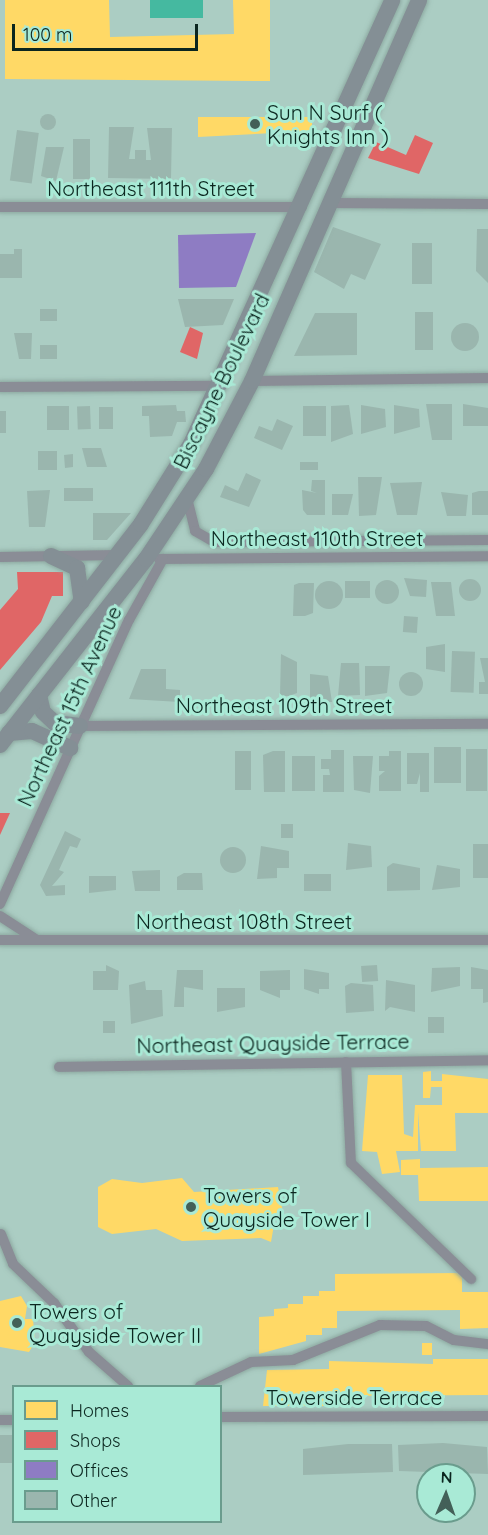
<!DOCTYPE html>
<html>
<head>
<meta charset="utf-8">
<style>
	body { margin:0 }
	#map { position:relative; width:488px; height:1535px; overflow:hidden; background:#abcdc3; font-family:Quicksand,sans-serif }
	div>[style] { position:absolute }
	.water>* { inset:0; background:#45b9a0; transform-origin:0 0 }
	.homes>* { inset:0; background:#ffd966; transform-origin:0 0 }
	.shops>* { inset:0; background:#e06666 }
	.offices>* { inset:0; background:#8e7cc3 }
	.building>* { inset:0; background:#9ab6ae; transform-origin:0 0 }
	.round { border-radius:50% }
	.roads { filter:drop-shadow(0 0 2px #8da9a1) drop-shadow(0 0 2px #8da9a1) }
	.street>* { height:10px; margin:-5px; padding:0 5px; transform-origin:5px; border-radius:5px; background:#8a8d96 }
	.primary>* { height:16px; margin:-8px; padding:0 8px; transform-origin:8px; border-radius:8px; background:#848f95 }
	.dots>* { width:16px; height:16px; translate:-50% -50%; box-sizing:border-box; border:3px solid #a9ead6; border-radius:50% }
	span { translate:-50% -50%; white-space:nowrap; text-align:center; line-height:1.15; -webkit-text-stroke:6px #a9ead6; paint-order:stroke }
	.poi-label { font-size:21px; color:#0b261f }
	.left { translate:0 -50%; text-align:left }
	.street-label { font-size:21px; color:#0b261f }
	.legend { position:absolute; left:12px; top:1385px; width:210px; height:138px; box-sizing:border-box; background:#a9ead6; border:2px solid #6a9c8d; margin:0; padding:8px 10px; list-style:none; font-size:18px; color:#0b261f }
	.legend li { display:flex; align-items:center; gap:12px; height:30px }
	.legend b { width:30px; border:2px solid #6a9c8d }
	.north { position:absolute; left:416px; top:1463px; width:60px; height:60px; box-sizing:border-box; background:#a9ead6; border:2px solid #6a9c8d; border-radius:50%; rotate:2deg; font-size:16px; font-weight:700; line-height:24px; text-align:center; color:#0b261f }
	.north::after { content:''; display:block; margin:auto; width:21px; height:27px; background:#436058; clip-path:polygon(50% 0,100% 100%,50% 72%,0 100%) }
	.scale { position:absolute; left:12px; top:24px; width:186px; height:27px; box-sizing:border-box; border:3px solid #0b261f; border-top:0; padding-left:8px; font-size:18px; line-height:21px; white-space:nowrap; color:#0b261f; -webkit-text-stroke:4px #a9ead6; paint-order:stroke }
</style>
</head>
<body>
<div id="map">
	<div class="water">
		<div style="left:150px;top:0;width:53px;height:18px"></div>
	</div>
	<div class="homes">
		<div style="clip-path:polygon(5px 0,109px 0,110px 37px,234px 34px,233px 0,270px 0,270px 81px,5px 79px)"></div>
		<div style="clip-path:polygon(198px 117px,312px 117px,312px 131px,198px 137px)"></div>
		<div style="clip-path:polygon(431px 1071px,431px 1081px,442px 1081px,442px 1074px,488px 1079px,488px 1113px,455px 1113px,456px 1151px,421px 1151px,418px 1112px,418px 1151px,396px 1151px,400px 1172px,382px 1174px,377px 1152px,362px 1151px,368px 1075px,402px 1075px,404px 1134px,413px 1137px,415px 1105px,442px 1105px,442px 1087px,431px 1087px,430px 1098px,423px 1098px,423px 1072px)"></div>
		<div style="clip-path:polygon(420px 1159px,420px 1168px,488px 1167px,488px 1201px,419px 1201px,418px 1175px,401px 1175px,401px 1160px)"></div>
		<div style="clip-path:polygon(182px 1178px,194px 1192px,278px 1187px,284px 1218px,275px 1219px,271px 1242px,261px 1238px,182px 1241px,156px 1229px,112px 1234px,98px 1227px,98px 1187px,112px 1179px,142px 1183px)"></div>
		<div style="clip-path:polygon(462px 1273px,462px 1292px,488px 1292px,488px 1328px,460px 1329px,460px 1310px,337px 1311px,337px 1328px,322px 1328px,322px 1335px,306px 1335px,306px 1341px,259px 1354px,259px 1317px,274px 1316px,274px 1309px,288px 1308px,288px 1304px,303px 1304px,303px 1296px,319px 1296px,319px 1291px,335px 1291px,335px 1274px)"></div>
		<div style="clip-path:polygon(21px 1296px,27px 1306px,25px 1319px,33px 1319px,35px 1342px,29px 1352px,0 1347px,0 1301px)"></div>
		<div style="left:422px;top:1343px;width:10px;height:12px"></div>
		<div style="clip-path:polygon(433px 1359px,488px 1359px,488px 1395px,330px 1396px,330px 1406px,263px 1406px,267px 1370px,329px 1369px,329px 1361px,433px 1364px)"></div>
	</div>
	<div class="shops">
		<div style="clip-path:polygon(415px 135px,433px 143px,419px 174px,368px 158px,376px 142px,406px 155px)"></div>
		<div style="clip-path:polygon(190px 327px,203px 333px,197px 359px,180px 352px)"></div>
		<div style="clip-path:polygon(17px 572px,63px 572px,63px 596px,52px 596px,41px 622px,0 670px,0 610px,18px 589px)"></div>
		<div style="clip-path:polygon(0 813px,10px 813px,0 835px)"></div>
	</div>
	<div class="offices">
		<div style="clip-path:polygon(256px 233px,236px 287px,179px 288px,178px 235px)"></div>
	</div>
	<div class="building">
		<div class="round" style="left:40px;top:114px;width:16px;height:16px"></div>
		<div style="clip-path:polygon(109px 127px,134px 127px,129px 159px,135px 159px,135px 150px,146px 150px,146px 160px,151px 160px,147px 128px,172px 128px,171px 179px,108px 178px)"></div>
		<div style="left:17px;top:130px;width:22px;height:51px;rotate:8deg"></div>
		<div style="left:73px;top:139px;width:17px;height:40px"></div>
		<div style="clip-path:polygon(46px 147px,64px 147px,56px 181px,41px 176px)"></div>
		<div style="clip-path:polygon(333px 227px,381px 244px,365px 280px,351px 274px,344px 289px,314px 272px)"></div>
		<div style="clip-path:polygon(477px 229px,488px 229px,488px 283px,476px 271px)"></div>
		<div style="left:412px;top:243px;width:20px;height:41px"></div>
		<div style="clip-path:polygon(14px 249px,22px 249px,22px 278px,0 278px,0 254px,14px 254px)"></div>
		<div style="clip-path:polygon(178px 299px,234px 299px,223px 325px,185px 327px)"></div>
		<div style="left:40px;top:309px;width:17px;height:12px"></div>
		<div style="left:415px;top:312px;width:18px;height:38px"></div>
		<div style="clip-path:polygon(315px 313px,357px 313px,357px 355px,294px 356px)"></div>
		<div class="round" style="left:451px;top:323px;width:28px;height:28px"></div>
		<div style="clip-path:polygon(14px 333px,32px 333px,31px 359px,19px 359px)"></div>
		<div style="left:40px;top:345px;width:17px;height:14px"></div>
		<div style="clip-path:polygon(426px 404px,452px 404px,452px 440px,432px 440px)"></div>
		<div style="clip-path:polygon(463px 404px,488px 408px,488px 426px,463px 426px)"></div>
		<div style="clip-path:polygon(176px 405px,177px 411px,185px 411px,186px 422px,177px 422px,172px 436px,150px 437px,149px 416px,142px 416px,142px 406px)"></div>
		<div style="clip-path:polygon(349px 405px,353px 434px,331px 442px,331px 406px)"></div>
		<div style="clip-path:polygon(361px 405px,385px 409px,386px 427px,361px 434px)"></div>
		<div style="clip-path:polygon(394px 405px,419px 409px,420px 427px,394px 434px)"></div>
		<div style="left:47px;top:406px;width:22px;height:24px"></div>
		<div style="left:90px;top:406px;width:23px;height:13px;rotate:88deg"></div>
		<div style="left:303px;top:406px;width:23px;height:30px"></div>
		<div style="left:99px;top:407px;width:14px;height:22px"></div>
		<div style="left:0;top:411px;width:6px;height:22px"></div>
		<div style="clip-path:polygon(277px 419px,293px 426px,282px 450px,254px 438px,259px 426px,272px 431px)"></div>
		<div style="clip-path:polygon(82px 448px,101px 448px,107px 467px,87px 467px)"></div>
		<div style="left:57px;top:451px;width:19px;height:19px;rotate:90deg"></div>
		<div style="clip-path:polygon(73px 454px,73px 467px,65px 468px,64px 455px)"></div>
		<div style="left:300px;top:462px;width:18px;height:8px"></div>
		<div style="clip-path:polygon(246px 473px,261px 480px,249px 507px,220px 497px,225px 485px,238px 491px)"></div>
		<div style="clip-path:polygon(358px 477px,382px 477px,376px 515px,359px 516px)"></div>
		<div style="clip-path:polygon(312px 480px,325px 480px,325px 515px,307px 515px,303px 510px,302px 490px,317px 493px,311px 491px)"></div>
		<div style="clip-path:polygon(422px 482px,417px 515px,397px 515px,390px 483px)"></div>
		<div style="left:64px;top:488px;width:29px;height:13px"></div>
		<div style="clip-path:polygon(50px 490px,45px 527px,29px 527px,27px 491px)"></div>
		<div style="clip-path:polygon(479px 491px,488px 491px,488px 515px,472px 515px,472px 493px)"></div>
		<div style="clip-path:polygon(441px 492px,468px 495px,466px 516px,447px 516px)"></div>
		<div style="clip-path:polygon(332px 494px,353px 494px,348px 515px,332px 515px)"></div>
		<div style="clip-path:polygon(93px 513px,131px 513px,107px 540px,93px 540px)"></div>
		<div style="clip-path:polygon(404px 578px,427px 580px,426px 597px,410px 596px)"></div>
		<div class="round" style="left:459px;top:579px;width:22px;height:22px"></div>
		<div class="round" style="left:375px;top:580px;width:24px;height:24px"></div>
		<div class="round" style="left:315px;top:581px;width:28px;height:28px"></div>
		<div style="left:345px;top:581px;width:25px;height:17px"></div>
		<div style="clip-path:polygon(431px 582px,451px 582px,455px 616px,436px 616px)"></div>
		<div style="clip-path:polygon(299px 583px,314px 583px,313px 613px,305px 616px,293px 616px,294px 585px)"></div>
		<div style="left:404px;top:616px;width:14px;height:16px;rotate:4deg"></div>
		<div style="clip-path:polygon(445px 644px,445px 672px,426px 669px,426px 647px)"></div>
		<div style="left:452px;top:651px;width:23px;height:41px;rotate:2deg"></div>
		<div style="clip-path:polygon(281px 654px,297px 662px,297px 693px,289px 696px,280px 696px)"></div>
		<div style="clip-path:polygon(480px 658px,488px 658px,488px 694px,479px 694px,479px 682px,485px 682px)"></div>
		<div style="clip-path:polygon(341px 663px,359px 663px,360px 695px,338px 696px)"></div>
		<div style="clip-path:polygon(365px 666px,390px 666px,387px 693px,365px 696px)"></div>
		<div style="clip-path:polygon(141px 669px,166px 669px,166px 689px,180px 690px,180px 702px,129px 699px)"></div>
		<div class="round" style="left:399px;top:672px;width:24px;height:24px"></div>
		<div style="clip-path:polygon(310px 674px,328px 676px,332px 702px,323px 702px,323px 697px,310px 701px)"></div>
		<div style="left:461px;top:747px;width:36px;height:27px;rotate:90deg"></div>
		<div style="left:466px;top:749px;width:21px;height:42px"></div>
		<div style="clip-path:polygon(331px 750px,344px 750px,344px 792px,323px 792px,323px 775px,330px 775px,329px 769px,321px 769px,321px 759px,331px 759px)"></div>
		<div style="left:235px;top:751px;width:16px;height:39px"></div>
		<div style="clip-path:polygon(273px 751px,285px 751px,285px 792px,264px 792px,263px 755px)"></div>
		<div style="clip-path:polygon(389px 751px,401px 751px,401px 791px,379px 791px,379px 776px,385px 771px,379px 771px,379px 756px,389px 756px)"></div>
		<div style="clip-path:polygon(407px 753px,429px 753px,429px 792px,420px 792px,420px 773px,417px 784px,407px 784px)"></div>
		<div style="left:292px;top:756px;width:23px;height:35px"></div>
		<div style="clip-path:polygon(353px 756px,373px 756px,370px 793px,354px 790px)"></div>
		<div style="left:281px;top:824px;width:12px;height:14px"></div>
		<div style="clip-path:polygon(65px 831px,81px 839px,77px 848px,70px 846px,59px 870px,64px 872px,52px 886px,65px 885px,65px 895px,46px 896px,40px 885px)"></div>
		<div style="clip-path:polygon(348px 843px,371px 846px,372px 867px,346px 870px)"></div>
		<div style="left:473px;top:844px;width:15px;height:34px"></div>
		<div style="clip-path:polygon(261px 846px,289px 851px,289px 868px,277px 868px,277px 878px,257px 879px)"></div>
		<div class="round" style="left:220px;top:847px;width:26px;height:26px"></div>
		<div style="clip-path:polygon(393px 863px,420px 868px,420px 890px,387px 891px,387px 867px)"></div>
		<div style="clip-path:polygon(437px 865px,460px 869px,460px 887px,432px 890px)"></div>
		<div style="clip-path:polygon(160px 870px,160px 891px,135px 891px,132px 871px)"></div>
		<div style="clip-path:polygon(184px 873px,202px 873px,203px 890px,177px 890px,177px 877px)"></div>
		<div style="left:331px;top:874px;width:17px;height:27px;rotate:90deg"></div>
		<div style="clip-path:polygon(89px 876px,116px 876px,116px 890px,89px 893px)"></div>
		<div style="clip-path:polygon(106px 965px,119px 971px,118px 990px,93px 990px,93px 971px,106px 971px)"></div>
		<div style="left:377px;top:965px;width:16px;height:16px;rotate:86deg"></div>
		<div style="clip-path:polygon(460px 967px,460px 986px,431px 992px,432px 968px)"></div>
		<div style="clip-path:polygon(471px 967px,488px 970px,488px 1002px,483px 1003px,483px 989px,471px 989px)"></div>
		<div style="clip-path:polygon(304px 969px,329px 973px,329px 989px,319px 989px,319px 994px,304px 989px)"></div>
		<div style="clip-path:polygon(177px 970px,203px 970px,203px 990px,184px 987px,184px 1007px,174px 1007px)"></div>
		<div style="clip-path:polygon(290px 970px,290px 990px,280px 990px,280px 998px,260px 990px,260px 971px)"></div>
		<div style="clip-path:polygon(386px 980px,415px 985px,415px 1012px,390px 1007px,385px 1011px)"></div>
		<div style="clip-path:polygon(145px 981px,146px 990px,162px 990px,163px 1016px,131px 1024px,129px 985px)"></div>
		<div style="clip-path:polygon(351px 983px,373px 985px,374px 1011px,346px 1013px,345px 986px)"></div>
		<div style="clip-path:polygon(217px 988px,245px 988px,245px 1007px,217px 1012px)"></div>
		<div style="left:428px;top:1017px;width:16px;height:16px"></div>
		<div style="left:103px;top:1021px;width:12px;height:12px"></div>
		<div style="left:0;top:1435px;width:14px;height:28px"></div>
		<div style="clip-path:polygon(443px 1443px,487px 1447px,488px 1474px,399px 1471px,398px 1445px)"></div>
		<div style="clip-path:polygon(348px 1444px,392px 1444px,393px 1472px,303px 1475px,303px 1449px)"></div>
	</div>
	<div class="roads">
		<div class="street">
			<div style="left:329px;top:203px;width:159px;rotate:0.4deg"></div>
			<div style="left:0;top:207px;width:302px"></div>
			<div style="left:252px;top:381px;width:236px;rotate:-0.7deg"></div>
			<div style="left:0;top:387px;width:222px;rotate:-0.3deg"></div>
			<div style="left:187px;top:498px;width:34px;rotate:76deg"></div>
			<div style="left:195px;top:531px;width:22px;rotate:30deg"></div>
			<div style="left:214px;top:542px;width:274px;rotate:-0.4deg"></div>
			<div style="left:0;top:557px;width:118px;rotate:-1deg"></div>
			<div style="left:159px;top:559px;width:329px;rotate:-0.5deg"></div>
			<div style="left:80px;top:726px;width:408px;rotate:-0.3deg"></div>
			<div style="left:0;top:904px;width:312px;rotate:-65.6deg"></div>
			<div style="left:129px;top:620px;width:70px;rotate:-60.9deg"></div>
			<div style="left:0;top:916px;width:44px;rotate:33deg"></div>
			<div style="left:0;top:940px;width:488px"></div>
			<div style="left:346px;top:1062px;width:101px;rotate:87.2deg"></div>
			<div style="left:351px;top:1163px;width:167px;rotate:44deg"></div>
			<div style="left:59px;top:1067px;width:429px;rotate:-0.9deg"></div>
			<div style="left:1px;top:1234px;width:32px;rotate:68deg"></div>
			<div style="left:13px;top:1264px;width:57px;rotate:43.6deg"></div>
			<div style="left:54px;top:1303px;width:60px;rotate:54.5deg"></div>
			<div style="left:89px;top:1352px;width:52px;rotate:41.1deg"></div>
			<div style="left:200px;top:1386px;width:56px;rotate:-25.2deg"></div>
			<div style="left:251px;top:1362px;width:42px;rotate:-2.7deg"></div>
			<div style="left:293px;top:1360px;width:94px;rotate:-21.9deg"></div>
			<div style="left:380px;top:1325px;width:46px;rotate:1.2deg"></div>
			<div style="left:426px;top:1326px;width:31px;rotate:27deg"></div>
			<div style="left:454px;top:1340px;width:34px;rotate:7deg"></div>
			<div style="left:220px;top:1417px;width:268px;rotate:-0.2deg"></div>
			<div style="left:0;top:1420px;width:14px"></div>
		</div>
		<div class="primary">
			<div style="left:51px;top:556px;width:29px;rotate:25deg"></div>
			<div style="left:77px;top:568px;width:34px;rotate:82deg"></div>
			<div style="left:39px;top:695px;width:17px;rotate:77deg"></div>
			<div style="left:43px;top:712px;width:16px;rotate:43deg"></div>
			<div style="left:55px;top:723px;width:25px;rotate:7deg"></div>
			<div style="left:0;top:706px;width:230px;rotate:-52.2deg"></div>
			<div style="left:141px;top:524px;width:94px;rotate:-58deg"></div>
			<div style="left:191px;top:444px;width:487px;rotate:-65.6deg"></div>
			<div style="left:9px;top:733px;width:23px;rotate:-5deg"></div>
			<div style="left:32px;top:731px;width:42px;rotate:24.1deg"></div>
			<div style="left:0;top:745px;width:236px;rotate:-51.9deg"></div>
			<div style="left:146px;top:559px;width:108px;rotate:-56.3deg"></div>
			<div style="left:206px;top:469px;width:99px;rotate:-62.4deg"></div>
			<div style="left:252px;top:381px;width:416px;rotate:-66.3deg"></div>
		</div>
	</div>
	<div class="dots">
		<div style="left:255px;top:124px;background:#436058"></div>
		<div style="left:191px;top:1207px;background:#436058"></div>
		<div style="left:17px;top:1323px;background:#436058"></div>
	</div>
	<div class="poi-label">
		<span class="left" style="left:267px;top:124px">Sun N Surf (<br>Knights Inn )</span>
		<span class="left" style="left:203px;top:1207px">Towers of<br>Quayside Tower I</span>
		<span class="left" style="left:29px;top:1323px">Towers of<br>Quayside Tower II</span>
	</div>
	<div class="street-label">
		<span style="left:151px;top:188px">Northeast 111th Street</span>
		<span style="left:221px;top:381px;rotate:-64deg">Biscayne Boulevard</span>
		<span style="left:317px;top:538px">Northeast 110th Street</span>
		<span style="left:284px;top:705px">Northeast 109th Street</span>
		<span style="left:69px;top:706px;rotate:-65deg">Northeast 15th Avenue</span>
		<span style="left:244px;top:921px">Northeast 108th Street</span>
		<span style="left:273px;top:1043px;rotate:-1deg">Northeast Quayside Terrace</span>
		<span style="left:354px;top:1397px">Towerside Terrace</span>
	</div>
	<ul class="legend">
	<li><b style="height:16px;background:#ffd966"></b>Homes</li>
	<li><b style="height:16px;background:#e06666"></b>Shops</li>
	<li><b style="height:16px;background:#8e7cc3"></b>Offices</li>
	<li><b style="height:16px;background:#9ab6ae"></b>Other</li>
	</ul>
	<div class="north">N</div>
	<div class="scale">100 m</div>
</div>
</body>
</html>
